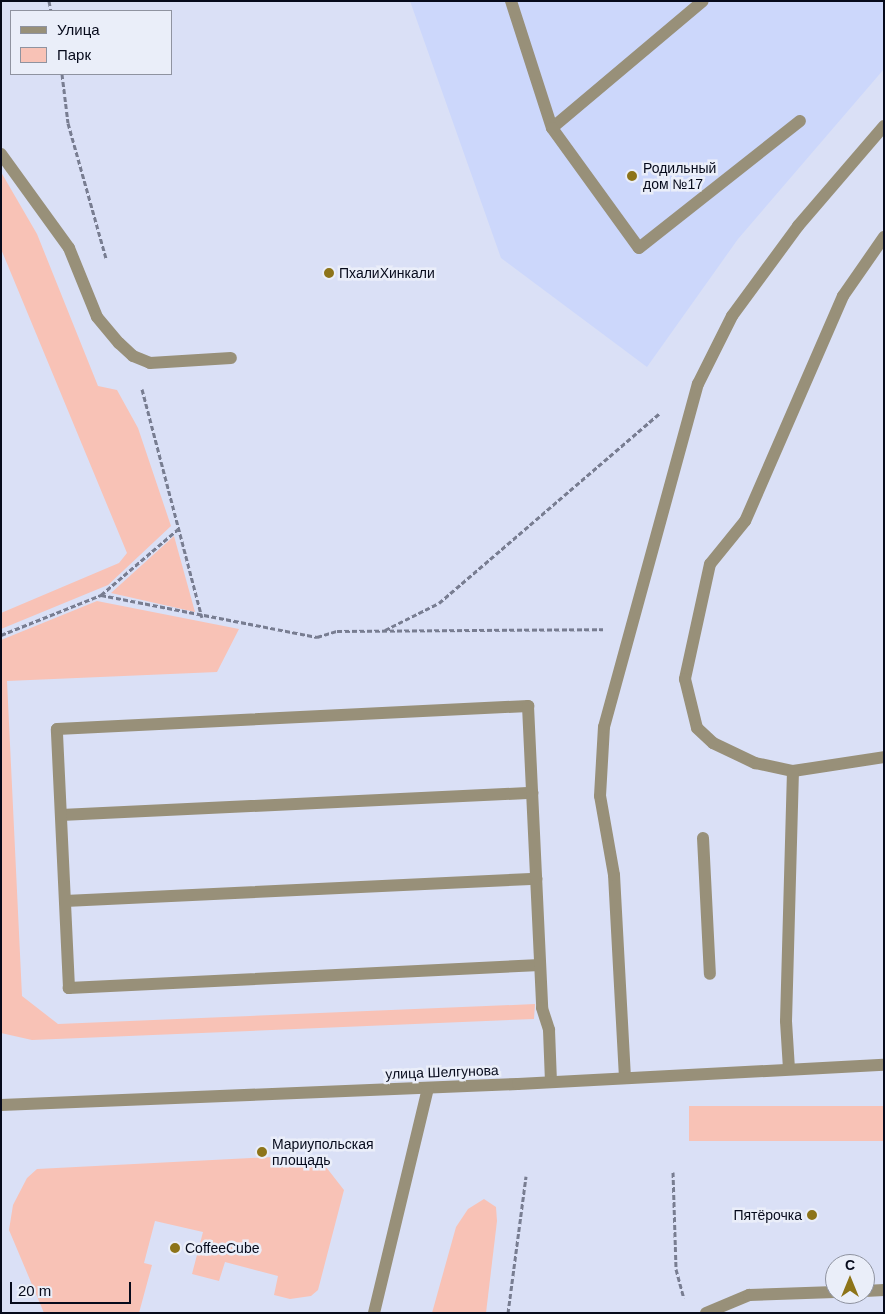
<!DOCTYPE html>
<html>
<head>
<meta charset="utf-8">
<style>
	body { margin:0 }
	#map { position:relative; width:885px; height:1314px; overflow:hidden; background:#dae0f6; font-family:Arial,sans-serif }
	div>[style] { position:absolute }
	.built>* { inset:0; background:#ccd7fb }
	.green>* { inset:0; background:#f8c2b6; transform-origin:0 0 }
	.path>* { height:3px; margin-top:-1.5px; transform-origin:0; background:repeating-linear-gradient(90deg,#787d91 0 5px,transparent 0 7.5px) }
	.minor>* { height:12px; margin:-6px; padding:0 6px; transform-origin:6px; border-radius:6px; background:#989079 }
	.dots>* { width:14px; height:14px; translate:-50% -50%; box-sizing:border-box; border:2px solid #eaeef9; border-radius:50% }
	span { translate:-50% -50%; white-space:nowrap; text-align:center; line-height:1.15; -webkit-text-stroke:5px #eaeef9; paint-order:stroke }
	.poi-label { font-size:14px; color:#060a1b }
	.left { translate:0 -50%; text-align:left }
	.right { translate:-100% -50%; text-align:right }
	.street-label { font-size:14px; color:#060a1b }
	.frame { position:absolute; inset:0; border:2px solid #060a1b; pointer-events:none }
	.legend { position:absolute; left:10px; top:10px; width:162px; height:65px; box-sizing:border-box; background:#eaeef9; border:1px solid #8f93a0; margin:0; padding:6px 9px; list-style:none; font-size:15px; color:#060a1b }
	.legend li { display:flex; align-items:center; gap:10px; height:25px }
	.legend b { width:25px; border:1px solid #8f93a0 }
	.north { position:absolute; left:825px; top:1254px; width:50px; height:50px; box-sizing:border-box; background:#eaeef9; border:1px solid #8f93a0; border-radius:50%; rotate:0deg; font-size:14px; font-weight:700; line-height:20px; text-align:center; color:#060a1b }
	.north::after { content:''; display:block; margin:auto; width:18px; height:22px; background:#8d7419; clip-path:polygon(50% 0,100% 100%,50% 72%,0 100%) }
	.scale { position:absolute; left:10px; top:1282px; width:121px; height:22px; box-sizing:border-box; border:2px solid #060a1b; border-top:0; padding-left:6px; font-size:15px; line-height:18px; white-space:nowrap; color:#060a1b; -webkit-text-stroke:4px #eaeef9; paint-order:stroke }
</style>
</head>
<body>
<div id="map">
	<div class="built">
		<div style="clip-path:polygon(410px 1px,884px 1px,884px 69px,738px 239px,647px 367px,501px 258px)"></div>
	</div>
	<div class="green">
		<div style="clip-path:polygon(1px 172px,37px 234px,98px 386px,117px 390px,138px 428px,171px 526px,108px 585px,1px 629px,1px 613px,119px 563px,127px 553px,1px 249px)"></div>
		<div style="clip-path:polygon(174px 536px,195px 612px,111px 593px)"></div>
		<div style="clip-path:polygon(97px 601px,239px 629px,217px 672px,7px 681px,22px 996px,58px 1024px,535px 1004px,534px 1019px,32px 1040px,1px 1033px,1px 640px)"></div>
		<div style="left:884px;top:1106px;width:35px;height:195px;rotate:90deg"></div>
		<div style="clip-path:polygon(292px 1156px,312px 1159px,326px 1167px,344px 1190px,318px 1290px,311px 1296px,290px 1299px,274px 1295px,278px 1276px,225px 1262px,219px 1281px,192px 1274px,203px 1232px,155px 1221px,144px 1263px,152px 1265px,139px 1313px,44px 1313px,9px 1230px,13px 1205px,27px 1178px,37px 1169px)"></div>
		<div style="clip-path:polygon(484px 1199px,496px 1207px,497px 1221px,486px 1313px,432px 1313px,456px 1227px,468px 1209px)"></div>
	</div>
	<div class="path">
		<div style="left:49px;top:1px;width:10px;rotate:79deg"></div>
		<div style="left:62px;top:74px;width:49px;rotate:83deg"></div>
		<div style="left:68px;top:123px;width:140px;rotate:74.3deg"></div>
		<div style="left:142px;top:389px;width:236px;rotate:75.3deg"></div>
		<div style="left:101px;top:595px;width:220px;rotate:11deg"></div>
		<div style="left:317px;top:637px;width:21px;rotate:-17deg"></div>
		<div style="left:337px;top:631px;width:266px;rotate:-0.4deg"></div>
		<div style="left:385px;top:630px;width:60px;rotate:-26.6deg"></div>
		<div style="left:439px;top:603px;width:291px;rotate:-40.7deg"></div>
		<div style="left:1px;top:635px;width:108px;rotate:-21.8deg"></div>
		<div style="left:101px;top:595px;width:101px;rotate:-40.6deg"></div>
		<div style="left:673px;top:1172px;width:97px;rotate:88.2deg"></div>
		<div style="left:676px;top:1269px;width:30px;rotate:75deg"></div>
		<div style="left:508px;top:1313px;width:138px;rotate:-82.5deg"></div>
	</div>
	<div class="minor">
		<div style="left:511px;top:1px;width:133px;rotate:72.1deg"></div>
		<div style="left:552px;top:128px;width:197px;rotate:-40.1deg"></div>
		<div style="left:552px;top:128px;width:148px;rotate:54.1deg"></div>
		<div style="left:639px;top:248px;width:205px;rotate:-38.3deg"></div>
		<div style="left:1px;top:154px;width:116px;rotate:54.1deg"></div>
		<div style="left:69px;top:248px;width:74px;rotate:67.9deg"></div>
		<div style="left:97px;top:317px;width:34px;rotate:50deg"></div>
		<div style="left:119px;top:343px;width:19px;rotate:43deg"></div>
		<div style="left:133px;top:356px;width:18px;rotate:22deg"></div>
		<div style="left:150px;top:363px;width:81px;rotate:-3.5deg"></div>
		<div style="left:884px;top:237px;width:72px;rotate:124.8deg"></div>
		<div style="left:843px;top:296px;width:245px;rotate:113.5deg"></div>
		<div style="left:745px;top:521px;width:55px;rotate:129.1deg"></div>
		<div style="left:710px;top:564px;width:118px;rotate:102.3deg"></div>
		<div style="left:685px;top:679px;width:50px;rotate:76.2deg"></div>
		<div style="left:697px;top:728px;width:22px;rotate:43deg"></div>
		<div style="left:713px;top:743px;width:47px;rotate:25.5deg"></div>
		<div style="left:755px;top:763px;width:39px;rotate:12deg"></div>
		<div style="left:793px;top:771px;width:92px;rotate:-8.7deg"></div>
		<div style="left:61px;top:815px;width:472px;rotate:-2.7deg"></div>
		<div style="left:703px;top:838px;width:136px;rotate:87.1deg"></div>
		<div style="left:65px;top:901px;width:472px;rotate:-2.7deg"></div>
		<div style="left:540px;top:965px;width:472px;rotate:177.2deg"></div>
		<div style="left:69px;top:988px;width:259px;rotate:-92.7deg"></div>
		<div style="left:57px;top:729px;width:472px;rotate:-2.8deg"></div>
		<div style="left:528px;top:706px;width:302px;rotate:87.3deg"></div>
		<div style="left:542px;top:1008px;width:23px;rotate:72deg"></div>
		<div style="left:549px;top:1030px;width:52px;rotate:87.8deg"></div>
		<div style="left:789px;top:1069px;width:48px;rotate:-93.6deg"></div>
		<div style="left:786px;top:1021px;width:250px;rotate:-88.4deg"></div>
		<div style="left:625px;top:1078px;width:203px;rotate:-93.1deg"></div>
		<div style="left:614px;top:875px;width:80px;rotate:-100deg"></div>
		<div style="left:600px;top:796px;width:69px;rotate:-86.7deg"></div>
		<div style="left:604px;top:727px;width:356px;rotate:-74.7deg"></div>
		<div style="left:698px;top:384px;width:76px;rotate:-63.4deg"></div>
		<div style="left:732px;top:316px;width:112px;rotate:-53.7deg"></div>
		<div style="left:798px;top:226px;width:132px;rotate:-49.3deg"></div>
		<div style="left:1px;top:1105px;width:517px;rotate:-2.33deg"></div>
		<div style="left:518px;top:1084px;width:366px;rotate:-3deg"></div>
		<div style="left:865px;top:1291px;width:19px;rotate:-3deg"></div>
		<div style="left:374px;top:1313px;width:231px;rotate:-76.5deg"></div>
		<div style="left:706px;top:1313px;width:47px;rotate:-22.7deg"></div>
		<div style="left:749px;top:1295px;width:86px;rotate:-2deg"></div>
	</div>
	<div class="dots">
		<div style="left:632px;top:176px;background:#8d7419"></div>
		<div style="left:329px;top:273px;background:#8d7419"></div>
		<div style="left:262px;top:1152px;background:#8d7419"></div>
		<div style="left:812px;top:1215px;background:#8d7419"></div>
		<div style="left:175px;top:1248px;background:#8d7419"></div>
	</div>
	<div class="poi-label">
		<span class="left" style="left:643px;top:176px">Родильный<br>дом №17</span>
		<span class="left" style="left:339px;top:273px">ПхалиХинкали</span>
		<span class="left" style="left:272px;top:1152px">Мариупольская<br>площадь</span>
		<span class="right" style="left:802px;top:1215px">Пятёрочка</span>
		<span class="left" style="left:185px;top:1248px">CoffeeCube</span>
	</div>
	<div class="street-label">
		<span style="left:442px;top:1072px;rotate:-2deg">улица Шелгунова</span>
	</div>
	<div class="frame"></div>
	<ul class="legend">
	<li><b style="height:6px;background:#989079"></b>Улица</li>
	<li><b style="height:14px;background:#f8c2b6"></b>Парк</li>
	</ul>
	<div class="north">С</div>
	<div class="scale">20 m</div>
</div>
</body>
</html>
